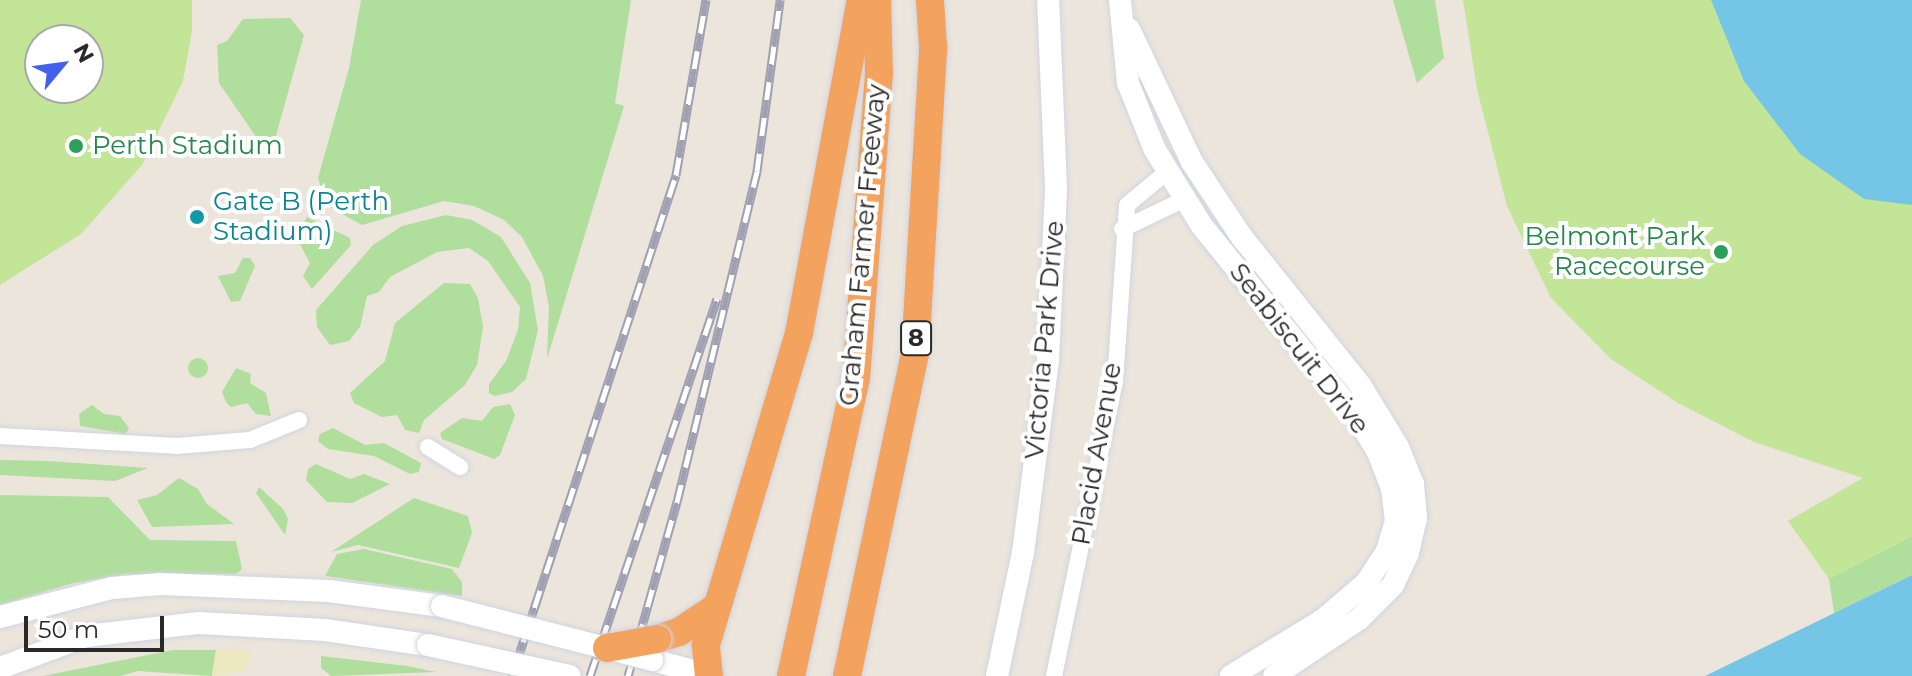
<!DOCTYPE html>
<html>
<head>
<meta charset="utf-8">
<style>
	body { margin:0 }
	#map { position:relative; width:1912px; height:676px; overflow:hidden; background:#ebe5dc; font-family:Montserrat,sans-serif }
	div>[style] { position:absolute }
	.green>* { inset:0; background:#b0de9c }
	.round { border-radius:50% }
	.sand>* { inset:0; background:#eee8c1 }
	.pitch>* { inset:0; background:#c2e598 }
	.water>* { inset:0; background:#75c5e6 }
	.roads { filter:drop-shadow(0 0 2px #d1d4e1) drop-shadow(0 0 2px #d1d4e1) }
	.street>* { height:16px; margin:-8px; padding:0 8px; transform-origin:8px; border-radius:8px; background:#fff }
	.secondary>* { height:22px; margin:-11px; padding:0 11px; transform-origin:11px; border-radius:11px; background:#fff }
	.highway>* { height:28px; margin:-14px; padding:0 14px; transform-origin:14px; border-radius:14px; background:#f4a35e }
	.rail>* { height:9px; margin-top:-4.5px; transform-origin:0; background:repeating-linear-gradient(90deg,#fff 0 18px,#9fa1b2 0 36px); box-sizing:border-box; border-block:2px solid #9fa1b2 }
	.bridges { filter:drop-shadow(0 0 2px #d1d4e1) drop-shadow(0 0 2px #d1d4e1) }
	.secondary-bridge>* { height:22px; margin:-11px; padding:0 11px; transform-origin:11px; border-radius:11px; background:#fff }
	.highway-bridge>* { height:28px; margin:-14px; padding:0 14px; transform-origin:14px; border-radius:14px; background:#f4a35e }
	.dots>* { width:22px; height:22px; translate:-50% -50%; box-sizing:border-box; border:4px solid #fff; border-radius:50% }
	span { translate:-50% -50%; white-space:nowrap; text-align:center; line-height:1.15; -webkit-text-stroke:8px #fff; paint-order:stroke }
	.shield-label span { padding:2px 6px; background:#fff; border:2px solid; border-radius:6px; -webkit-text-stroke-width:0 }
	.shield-label { font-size:24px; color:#292929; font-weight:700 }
	.leisure-label { font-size:26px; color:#27864d }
	.left { translate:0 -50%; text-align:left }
	.right { translate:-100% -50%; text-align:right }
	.culture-label { font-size:26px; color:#0d838f }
	.street-label { font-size:26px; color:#292929 }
	.north { position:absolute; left:24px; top:24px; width:80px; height:80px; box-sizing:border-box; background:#fff; border:2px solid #a9a9a9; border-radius:50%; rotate:61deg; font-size:22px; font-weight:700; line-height:32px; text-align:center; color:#292929 }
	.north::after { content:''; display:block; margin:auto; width:28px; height:36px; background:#4660ee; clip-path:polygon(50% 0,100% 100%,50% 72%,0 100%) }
	.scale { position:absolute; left:24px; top:616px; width:140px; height:36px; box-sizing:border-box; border:4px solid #292929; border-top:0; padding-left:10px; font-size:24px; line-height:28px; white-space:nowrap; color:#292929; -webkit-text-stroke:6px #fff; paint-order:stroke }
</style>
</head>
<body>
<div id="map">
	<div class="green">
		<div style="clip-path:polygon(361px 0,631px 0,615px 103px,624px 106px,547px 359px,549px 307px,543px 276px,522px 237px,504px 220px,474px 206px,444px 201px,362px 225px,326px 205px,318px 178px,349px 68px)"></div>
		<div style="clip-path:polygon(1393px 0,1435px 0,1444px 58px,1417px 83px)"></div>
		<div style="clip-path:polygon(290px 18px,304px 35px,270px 157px,219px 83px,217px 45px,227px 41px,243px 19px)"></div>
		<div style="clip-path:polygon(446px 215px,472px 220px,501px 237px,530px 283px,538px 330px,526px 379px,512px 392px,495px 396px,489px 393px,489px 384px,506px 361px,518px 330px,520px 307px,488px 261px,469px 248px,437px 252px,390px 277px,379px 292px,367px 296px,360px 327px,349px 341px,330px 345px,317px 327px,316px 310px,373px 245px,402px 226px)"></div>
		<div style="clip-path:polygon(307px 217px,350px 238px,351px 245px,312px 289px,303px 276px,310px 263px,296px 237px)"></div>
		<div style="clip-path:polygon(243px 258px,250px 258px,255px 266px,240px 301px,231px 302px,218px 276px,235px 273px)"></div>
		<div style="clip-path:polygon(444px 283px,470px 284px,478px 298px,483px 327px,477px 365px,465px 385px,424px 420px,419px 433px,405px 430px,397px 415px,382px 417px,354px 403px,350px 393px,385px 361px,395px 323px)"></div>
		<div class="round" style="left:188px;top:358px;width:20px;height:20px"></div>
		<div style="clip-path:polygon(236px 368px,251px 374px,250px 383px,266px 393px,271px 416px,256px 414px,247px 403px,231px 407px,226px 402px,222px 392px)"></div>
		<div style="clip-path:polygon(510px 404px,515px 415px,500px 455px,494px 459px,442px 439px,440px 433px,462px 418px,482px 421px,493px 407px)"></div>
		<div style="clip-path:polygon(92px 405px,104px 414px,120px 416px,129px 428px,126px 434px,80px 426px,79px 414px)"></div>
		<div style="clip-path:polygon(333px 428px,365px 445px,384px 443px,421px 463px,419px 472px,410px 474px,374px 456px,328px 449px,318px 441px,320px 434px)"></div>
		<div style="clip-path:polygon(0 460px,49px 461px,148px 468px,115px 481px,0 475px)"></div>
		<div style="clip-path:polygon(316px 464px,350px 479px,364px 474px,390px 484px,352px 503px,327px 502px,306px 480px,308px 469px)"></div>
		<div style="clip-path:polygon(179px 478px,198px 489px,207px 504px,234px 524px,152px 527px,137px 500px,157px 495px)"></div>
		<div style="clip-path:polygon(259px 487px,283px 509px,288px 519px,285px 535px,256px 493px)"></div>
		<div style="clip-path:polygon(0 495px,108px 497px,150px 540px,236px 541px,242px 569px,236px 574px,126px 574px,70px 584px,0 605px)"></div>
		<div style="clip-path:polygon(414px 498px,468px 516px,472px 533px,459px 568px,358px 545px,331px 552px)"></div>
		<div style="clip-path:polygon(1912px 536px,1912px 575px,1834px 613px,1829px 579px)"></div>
		<div style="clip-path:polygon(364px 549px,452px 569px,462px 582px,462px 596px,325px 576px,337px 554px)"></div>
		<div style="clip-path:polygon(173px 650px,216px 650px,212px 676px,138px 671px,120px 676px,43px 676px)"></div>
		<div style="clip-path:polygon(321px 656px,407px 666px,436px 672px,331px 676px,321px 668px)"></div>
	</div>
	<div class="sand">
		<div style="clip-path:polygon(216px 650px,252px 651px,245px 671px,212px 676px)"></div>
	</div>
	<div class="pitch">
		<div style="clip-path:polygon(evenodd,0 0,192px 0,192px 31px,183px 81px,142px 165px,81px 234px,0 285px,0 0,40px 40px,88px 40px,88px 88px,40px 88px,40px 40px)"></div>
		<div style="clip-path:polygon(1463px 0,1912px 0,1912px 536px,1829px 579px,1788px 521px,1863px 478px,1754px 442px,1678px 403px,1611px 359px,1551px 298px,1507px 206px,1477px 89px)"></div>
	</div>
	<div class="water">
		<div style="clip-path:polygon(1711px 0,1912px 0,1912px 205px,1864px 199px,1800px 154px,1744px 81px)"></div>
		<div style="clip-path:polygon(1912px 575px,1912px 676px,1705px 676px)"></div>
	</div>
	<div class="roads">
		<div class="street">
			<div style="left:1122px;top:229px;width:70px;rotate:-25.5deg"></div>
			<div style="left:0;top:436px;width:177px;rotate:3.2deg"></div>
			<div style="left:177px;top:446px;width:73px;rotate:-4.7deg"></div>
			<div style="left:250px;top:440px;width:53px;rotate:-22.2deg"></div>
			<div style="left:428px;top:447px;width:38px;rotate:32deg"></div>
			<div style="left:1054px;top:676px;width:300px;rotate:-78.3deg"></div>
			<div style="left:1115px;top:382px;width:177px;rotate:-86.1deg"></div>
			<div style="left:1127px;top:205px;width:53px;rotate:-39.7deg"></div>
		</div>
		<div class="secondary">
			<div style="left:1120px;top:0;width:83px;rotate:84.5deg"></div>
			<div style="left:1128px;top:83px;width:72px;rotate:68.1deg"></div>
			<div style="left:1155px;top:150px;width:89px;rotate:58.3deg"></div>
			<div style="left:1202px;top:226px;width:245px;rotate:51deg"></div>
			<div style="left:1356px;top:416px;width:42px;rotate:58.6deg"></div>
			<div style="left:1378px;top:452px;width:40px;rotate:69deg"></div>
			<div style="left:1392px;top:489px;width:32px;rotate:83deg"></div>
			<div style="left:1396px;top:521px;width:31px;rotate:107deg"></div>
			<div style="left:1387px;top:551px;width:38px;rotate:123deg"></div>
			<div style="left:1366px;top:583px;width:57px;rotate:139.3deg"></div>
			<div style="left:1323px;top:620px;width:108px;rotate:148.7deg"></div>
			<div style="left:1129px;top:29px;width:147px;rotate:64.7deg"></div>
			<div style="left:1192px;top:162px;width:89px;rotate:56.5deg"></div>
			<div style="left:1241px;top:236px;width:191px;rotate:51.4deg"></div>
			<div style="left:1360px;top:385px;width:73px;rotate:58.5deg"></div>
			<div style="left:1398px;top:447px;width:40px;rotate:68deg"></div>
			<div style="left:1413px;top:484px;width:34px;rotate:85deg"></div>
			<div style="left:1416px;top:518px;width:36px;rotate:103deg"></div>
			<div style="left:1408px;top:553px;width:35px;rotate:115deg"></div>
			<div style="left:1393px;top:585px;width:48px;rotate:135deg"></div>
			<div style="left:1359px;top:619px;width:102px;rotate:146.2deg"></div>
			<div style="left:0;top:617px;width:116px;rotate:-14.5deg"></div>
			<div style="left:112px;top:588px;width:49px;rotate:-4.7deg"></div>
			<div style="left:161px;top:584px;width:168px;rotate:2.4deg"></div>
			<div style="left:329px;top:591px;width:114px;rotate:7.6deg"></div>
			<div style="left:652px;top:660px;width:62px;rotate:14.9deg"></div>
			<div style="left:0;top:668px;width:92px;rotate:-20.4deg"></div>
			<div style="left:86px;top:636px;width:114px;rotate:-6.6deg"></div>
			<div style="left:199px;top:623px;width:126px;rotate:3.2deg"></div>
			<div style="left:325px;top:630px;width:104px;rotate:8.3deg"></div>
			<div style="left:997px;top:676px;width:126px;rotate:-78.1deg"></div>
			<div style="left:1023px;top:553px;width:195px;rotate:-82.6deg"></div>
			<div style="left:1048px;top:360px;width:172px;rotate:-87.3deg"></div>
			<div style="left:1056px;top:188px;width:188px;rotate:-92.4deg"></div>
		</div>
		<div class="highway">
			<div style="left:657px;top:639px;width:23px;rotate:-18deg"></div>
			<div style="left:679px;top:632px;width:43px;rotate:-33.7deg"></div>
			<div style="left:709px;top:676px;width:31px;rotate:-96deg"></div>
			<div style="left:706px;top:645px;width:326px;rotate:-73.4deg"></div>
			<div style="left:799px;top:333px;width:339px;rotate:-79.5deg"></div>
			<div style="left:791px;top:676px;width:304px;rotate:-77.7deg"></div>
			<div style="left:856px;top:379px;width:306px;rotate:-85.7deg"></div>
			<div style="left:879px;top:74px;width:74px;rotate:-91.5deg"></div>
			<div style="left:847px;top:676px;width:329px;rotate:-78.1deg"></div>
			<div style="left:915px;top:354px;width:308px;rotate:-86.6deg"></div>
			<div style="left:933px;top:47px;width:47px;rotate:-93.7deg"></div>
		</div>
	</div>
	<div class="rail">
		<div style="left:512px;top:676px;width:527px;rotate:-71.87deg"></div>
		<div style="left:676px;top:175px;width:178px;rotate:-80.3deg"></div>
		<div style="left:590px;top:676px;width:398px;rotate:-71.4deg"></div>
		<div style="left:628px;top:676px;width:181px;rotate:-74.3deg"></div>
		<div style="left:677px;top:502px;width:341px;rotate:-76.4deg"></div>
		<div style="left:757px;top:171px;width:173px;rotate:-82.3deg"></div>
	</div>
	<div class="bridges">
		<div class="secondary-bridge">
			<div style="left:442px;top:606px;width:217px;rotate:14.4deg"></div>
			<div style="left:428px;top:645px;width:145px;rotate:12.3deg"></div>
		</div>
		<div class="highway-bridge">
			<div style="left:607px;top:648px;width:51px;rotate:-10.2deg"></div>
		</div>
	</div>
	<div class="dots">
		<div style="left:76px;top:146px;background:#2e9e5b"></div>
		<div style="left:197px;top:217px;background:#0f9aa8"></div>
		<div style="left:1721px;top:252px;background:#2e9e5b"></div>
	</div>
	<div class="shield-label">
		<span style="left:916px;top:338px">8</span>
	</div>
	<div class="leisure-label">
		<span class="left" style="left:92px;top:146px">Perth Stadium</span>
		<span class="right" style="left:1705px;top:252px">Belmont Park<br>Racecourse</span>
	</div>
	<div class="culture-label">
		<span class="left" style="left:213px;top:217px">Gate B (Perth<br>Stadium)</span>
	</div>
	<div class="street-label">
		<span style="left:863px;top:245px;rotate:-85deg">Graham Farmer Freeway</span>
		<span style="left:1045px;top:340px;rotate:-85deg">Victoria Park Drive</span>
		<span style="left:1299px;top:349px;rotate:52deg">Seabiscuit Drive</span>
		<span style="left:1097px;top:454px;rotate:-80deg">Placid Avenue</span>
	</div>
	<div class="north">N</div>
	<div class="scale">50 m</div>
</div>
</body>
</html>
